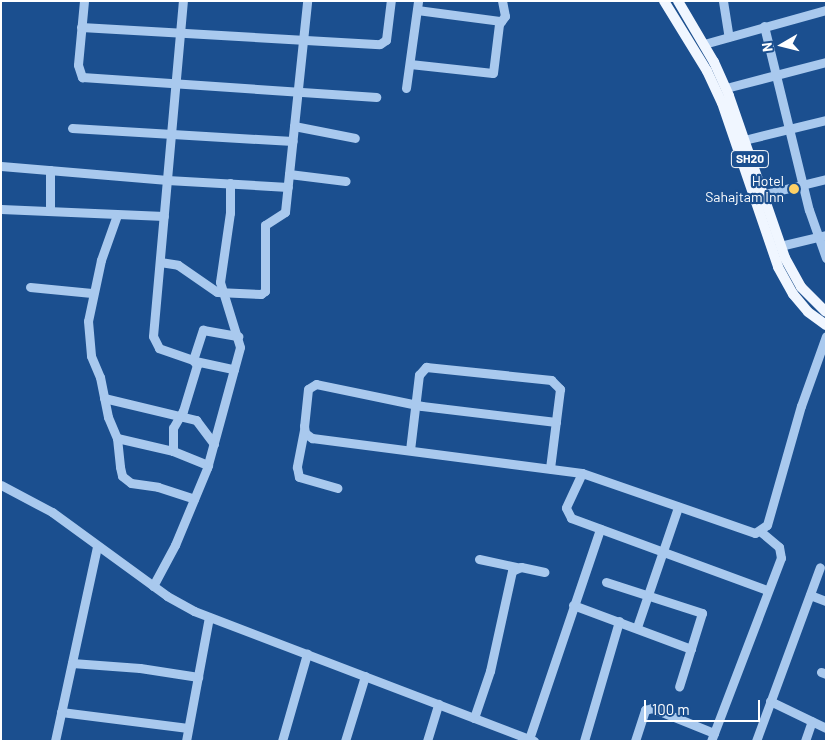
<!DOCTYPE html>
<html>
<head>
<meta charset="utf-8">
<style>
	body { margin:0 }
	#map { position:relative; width:827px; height:742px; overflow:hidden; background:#1b4f8f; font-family:Barlow,sans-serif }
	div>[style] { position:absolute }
	.minor>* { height:9px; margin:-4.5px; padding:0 4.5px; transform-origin:4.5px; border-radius:4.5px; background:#a9c9ee }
	.major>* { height:10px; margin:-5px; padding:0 5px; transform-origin:5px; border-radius:5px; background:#f0f6ff }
	.dots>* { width:14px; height:14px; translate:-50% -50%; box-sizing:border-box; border:2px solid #1b4f8f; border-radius:50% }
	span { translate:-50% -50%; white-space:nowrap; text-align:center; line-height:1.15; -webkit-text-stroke:4.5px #1b4f8f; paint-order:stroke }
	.shield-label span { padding:1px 4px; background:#1b4f8f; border:1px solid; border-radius:4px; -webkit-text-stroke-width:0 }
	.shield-label { font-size:12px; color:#fff; font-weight:700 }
	.poi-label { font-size:14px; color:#fff }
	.right { translate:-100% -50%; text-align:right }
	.frame { position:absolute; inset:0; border:2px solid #fff; pointer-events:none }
	.north { position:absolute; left:757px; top:20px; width:50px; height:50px; -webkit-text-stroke:4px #1b4f8f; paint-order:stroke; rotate:262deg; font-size:14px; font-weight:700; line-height:20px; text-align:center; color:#fff }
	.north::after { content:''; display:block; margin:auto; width:18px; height:22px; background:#fff; clip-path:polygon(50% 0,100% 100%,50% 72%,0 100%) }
	.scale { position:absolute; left:644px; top:700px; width:116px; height:22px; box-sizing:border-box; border:2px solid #fff; border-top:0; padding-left:6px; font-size:15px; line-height:18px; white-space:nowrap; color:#fff; -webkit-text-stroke:4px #1b4f8f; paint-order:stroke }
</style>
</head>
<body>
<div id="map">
	<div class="minor">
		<div style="left:84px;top:1px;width:64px;rotate:95.4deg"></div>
		<div style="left:78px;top:65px;width:13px;rotate:72deg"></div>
		<div style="left:82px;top:77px;width:295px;rotate:3.9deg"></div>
		<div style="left:723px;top:1px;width:36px;rotate:81deg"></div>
		<div style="left:417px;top:10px;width:85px;rotate:7.5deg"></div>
		<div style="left:764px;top:26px;width:189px;rotate:76.3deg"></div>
		<div style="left:809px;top:210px;width:51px;rotate:70.5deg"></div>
		<div style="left:81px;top:27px;width:299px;rotate:3.3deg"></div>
		<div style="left:380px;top:44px;width:7px;rotate:-34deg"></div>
		<div style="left:386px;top:40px;width:39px;rotate:-83deg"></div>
		<div style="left:704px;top:44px;width:127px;rotate:-15.6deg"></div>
		<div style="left:410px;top:64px;width:83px;rotate:6.2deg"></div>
		<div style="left:493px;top:73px;width:49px;rotate:-83deg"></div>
		<div style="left:499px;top:24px;width:10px;rotate:-53deg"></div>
		<div style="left:505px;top:16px;width:15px;rotate:-101deg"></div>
		<div style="left:406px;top:88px;width:88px;rotate:-82.1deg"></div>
		<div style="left:726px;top:88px;width:103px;rotate:-14.6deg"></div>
		<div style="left:294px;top:126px;width:62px;rotate:11.1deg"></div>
		<div style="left:72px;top:128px;width:221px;rotate:3.4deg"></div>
		<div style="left:744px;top:140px;width:84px;rotate:-13.7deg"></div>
		<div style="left:1px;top:166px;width:167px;rotate:4.8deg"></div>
		<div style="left:167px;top:180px;width:121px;rotate:3.3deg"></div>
		<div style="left:50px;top:170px;width:41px;rotate:90deg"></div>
		<div style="left:289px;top:174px;width:57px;rotate:7deg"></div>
		<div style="left:761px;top:195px;width:67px;rotate:-13.8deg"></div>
		<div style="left:1px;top:209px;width:163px;rotate:2.5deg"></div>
		<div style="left:117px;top:215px;width:48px;rotate:109.6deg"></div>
		<div style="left:101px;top:260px;width:62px;rotate:102deg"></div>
		<div style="left:88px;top:321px;width:35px;rotate:85deg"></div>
		<div style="left:91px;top:356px;width:23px;rotate:67deg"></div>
		<div style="left:100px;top:377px;width:41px;rotate:78.7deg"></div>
		<div style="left:108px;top:417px;width:23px;rotate:67deg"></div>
		<div style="left:117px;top:438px;width:29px;rotate:84deg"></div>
		<div style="left:120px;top:467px;width:9px;rotate:77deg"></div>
		<div style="left:122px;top:476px;width:11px;rotate:38deg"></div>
		<div style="left:131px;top:483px;width:27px;rotate:8deg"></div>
		<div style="left:158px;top:487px;width:38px;rotate:18deg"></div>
		<div style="left:780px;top:246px;width:47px;rotate:-13.4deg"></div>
		<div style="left:160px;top:262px;width:18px;rotate:9deg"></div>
		<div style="left:178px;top:265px;width:47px;rotate:34.7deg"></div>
		<div style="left:217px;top:292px;width:44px;rotate:2.6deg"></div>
		<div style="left:261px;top:294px;width:5px;rotate:-37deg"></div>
		<div style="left:265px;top:291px;width:66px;rotate:-90deg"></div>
		<div style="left:265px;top:225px;width:24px;rotate:-33deg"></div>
		<div style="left:285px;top:212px;width:212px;rotate:-84deg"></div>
		<div style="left:30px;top:287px;width:62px;rotate:5.5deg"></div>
		<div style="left:193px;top:360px;width:32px;rotate:-72deg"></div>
		<div style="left:203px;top:330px;width:36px;rotate:10deg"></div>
		<div style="left:195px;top:361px;width:40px;rotate:12deg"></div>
		<div style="left:104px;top:398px;width:95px;rotate:13.4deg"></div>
		<div style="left:196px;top:420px;width:30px;rotate:53deg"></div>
		<div style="left:556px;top:422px;width:135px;rotate:-173.2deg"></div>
		<div style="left:422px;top:406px;width:108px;rotate:-168.3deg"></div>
		<div style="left:316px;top:384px;width:9px;rotate:148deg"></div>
		<div style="left:308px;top:389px;width:37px;rotate:96deg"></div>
		<div style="left:304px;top:426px;width:7px;rotate:82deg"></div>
		<div style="left:305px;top:433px;width:9px;rotate:36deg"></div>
		<div style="left:312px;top:438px;width:272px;rotate:7.4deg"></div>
		<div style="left:582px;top:473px;width:183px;rotate:19.1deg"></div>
		<div style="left:755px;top:533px;width:14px;rotate:-34deg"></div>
		<div style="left:767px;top:525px;width:124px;rotate:-74.1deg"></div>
		<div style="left:801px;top:406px;width:74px;rotate:-70.3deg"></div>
		<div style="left:304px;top:430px;width:38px;rotate:101deg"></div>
		<div style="left:297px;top:467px;width:10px;rotate:79deg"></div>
		<div style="left:299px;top:477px;width:40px;rotate:16deg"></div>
		<div style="left:117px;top:438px;width:57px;rotate:13.1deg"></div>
		<div style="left:173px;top:451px;width:38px;rotate:22deg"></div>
		<div style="left:410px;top:450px;width:76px;rotate:-83.2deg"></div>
		<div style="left:419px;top:375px;width:11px;rotate:-49deg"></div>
		<div style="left:426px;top:367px;width:126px;rotate:5.9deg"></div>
		<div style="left:551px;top:380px;width:13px;rotate:45deg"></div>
		<div style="left:560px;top:389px;width:80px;rotate:97.2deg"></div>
		<div style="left:173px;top:451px;width:23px;rotate:-90deg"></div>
		<div style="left:173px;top:428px;width:20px;rotate:-60deg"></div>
		<div style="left:183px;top:411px;width:48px;rotate:-73.1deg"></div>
		<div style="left:197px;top:365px;width:6px;rotate:-129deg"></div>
		<div style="left:193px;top:360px;width:36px;rotate:-161deg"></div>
		<div style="left:159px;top:348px;width:13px;rotate:-117deg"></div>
		<div style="left:153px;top:336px;width:336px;rotate:-84.9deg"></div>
		<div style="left:582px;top:473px;width:38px;rotate:115deg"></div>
		<div style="left:566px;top:508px;width:11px;rotate:63deg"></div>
		<div style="left:571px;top:518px;width:209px;rotate:20.2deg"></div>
		<div style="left:1px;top:485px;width:58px;rotate:27.9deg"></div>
		<div style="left:52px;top:512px;width:142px;rotate:36.1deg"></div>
		<div style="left:167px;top:596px;width:31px;rotate:29deg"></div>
		<div style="left:194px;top:611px;width:364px;rotate:20.9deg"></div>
		<div style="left:479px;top:559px;width:40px;rotate:12deg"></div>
		<div style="left:606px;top:582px;width:101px;rotate:17.9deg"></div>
		<div style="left:702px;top:613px;width:77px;rotate:107.3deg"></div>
		<div style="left:153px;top:586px;width:47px;rotate:-61.8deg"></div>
		<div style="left:175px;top:545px;width:83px;rotate:-67.4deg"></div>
		<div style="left:207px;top:468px;width:125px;rotate:-74.7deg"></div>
		<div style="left:240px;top:347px;width:68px;rotate:-107.1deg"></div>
		<div style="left:220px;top:282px;width:70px;rotate:-81.8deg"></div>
		<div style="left:230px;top:213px;width:30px;rotate:-90deg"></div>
		<div style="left:810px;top:595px;width:17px;rotate:21deg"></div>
		<div style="left:573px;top:605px;width:126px;rotate:20.4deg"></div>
		<div style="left:637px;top:627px;width:127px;rotate:-71.1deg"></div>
		<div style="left:72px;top:663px;width:68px;rotate:4.2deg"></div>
		<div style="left:140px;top:668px;width:59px;rotate:8.8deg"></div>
		<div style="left:821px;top:672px;width:5px;rotate:22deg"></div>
		<div style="left:770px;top:701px;width:62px;rotate:25.7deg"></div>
		<div style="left:61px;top:712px;width:128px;rotate:7.2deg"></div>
		<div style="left:474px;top:718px;width:50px;rotate:-71.2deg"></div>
		<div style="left:490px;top:671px;width:102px;rotate:-77.6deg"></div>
		<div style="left:512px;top:571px;width:10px;rotate:-24deg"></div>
		<div style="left:521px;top:567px;width:24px;rotate:12deg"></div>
		<div style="left:529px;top:739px;width:222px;rotate:-71.3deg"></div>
		<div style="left:55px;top:741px;width:199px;rotate:-77.8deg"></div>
		<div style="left:186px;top:741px;width:126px;rotate:-79.5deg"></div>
		<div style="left:282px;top:741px;width:91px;rotate:-74deg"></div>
		<div style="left:345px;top:741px;width:68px;rotate:-72.9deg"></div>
		<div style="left:427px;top:741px;width:39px;rotate:-73deg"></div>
		<div style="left:584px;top:741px;width:125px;rotate:-73.7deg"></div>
		<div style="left:635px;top:741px;width:33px;rotate:-72deg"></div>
		<div style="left:645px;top:710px;width:7px;rotate:-16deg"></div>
		<div style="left:652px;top:708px;width:67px;rotate:22deg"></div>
		<div style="left:711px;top:741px;width:196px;rotate:-69.1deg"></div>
		<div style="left:781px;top:558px;width:11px;rotate:-100deg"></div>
		<div style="left:779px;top:547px;width:23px;rotate:-140deg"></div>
		<div style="left:756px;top:741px;width:185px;rotate:-69.8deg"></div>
		<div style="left:805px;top:741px;width:21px;rotate:-71deg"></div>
	</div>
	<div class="major">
		<div style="left:664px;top:1px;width:82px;rotate:58.4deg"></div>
		<div style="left:707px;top:71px;width:35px;rotate:65deg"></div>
		<div style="left:722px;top:103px;width:173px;rotate:71.1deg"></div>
		<div style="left:778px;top:267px;width:31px;rotate:61deg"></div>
		<div style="left:793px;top:294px;width:23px;rotate:50deg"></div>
		<div style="left:808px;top:312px;width:22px;rotate:36deg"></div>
		<div style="left:678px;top:1px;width:71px;rotate:59.5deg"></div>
		<div style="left:714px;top:62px;width:37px;rotate:66deg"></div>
		<div style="left:729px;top:96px;width:171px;rotate:70.9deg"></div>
		<div style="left:785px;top:258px;width:33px;rotate:61deg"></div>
		<div style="left:801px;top:287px;width:35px;rotate:45deg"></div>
	</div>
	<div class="dots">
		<div style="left:794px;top:189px;background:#ffd166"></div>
	</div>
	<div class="shield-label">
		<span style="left:750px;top:159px">SH20</span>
	</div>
	<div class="poi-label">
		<span class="right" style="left:784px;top:189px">Hotel<br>Sahajtam Inn</span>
	</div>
	<div class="frame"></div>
	<div class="north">N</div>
	<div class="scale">100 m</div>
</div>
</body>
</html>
